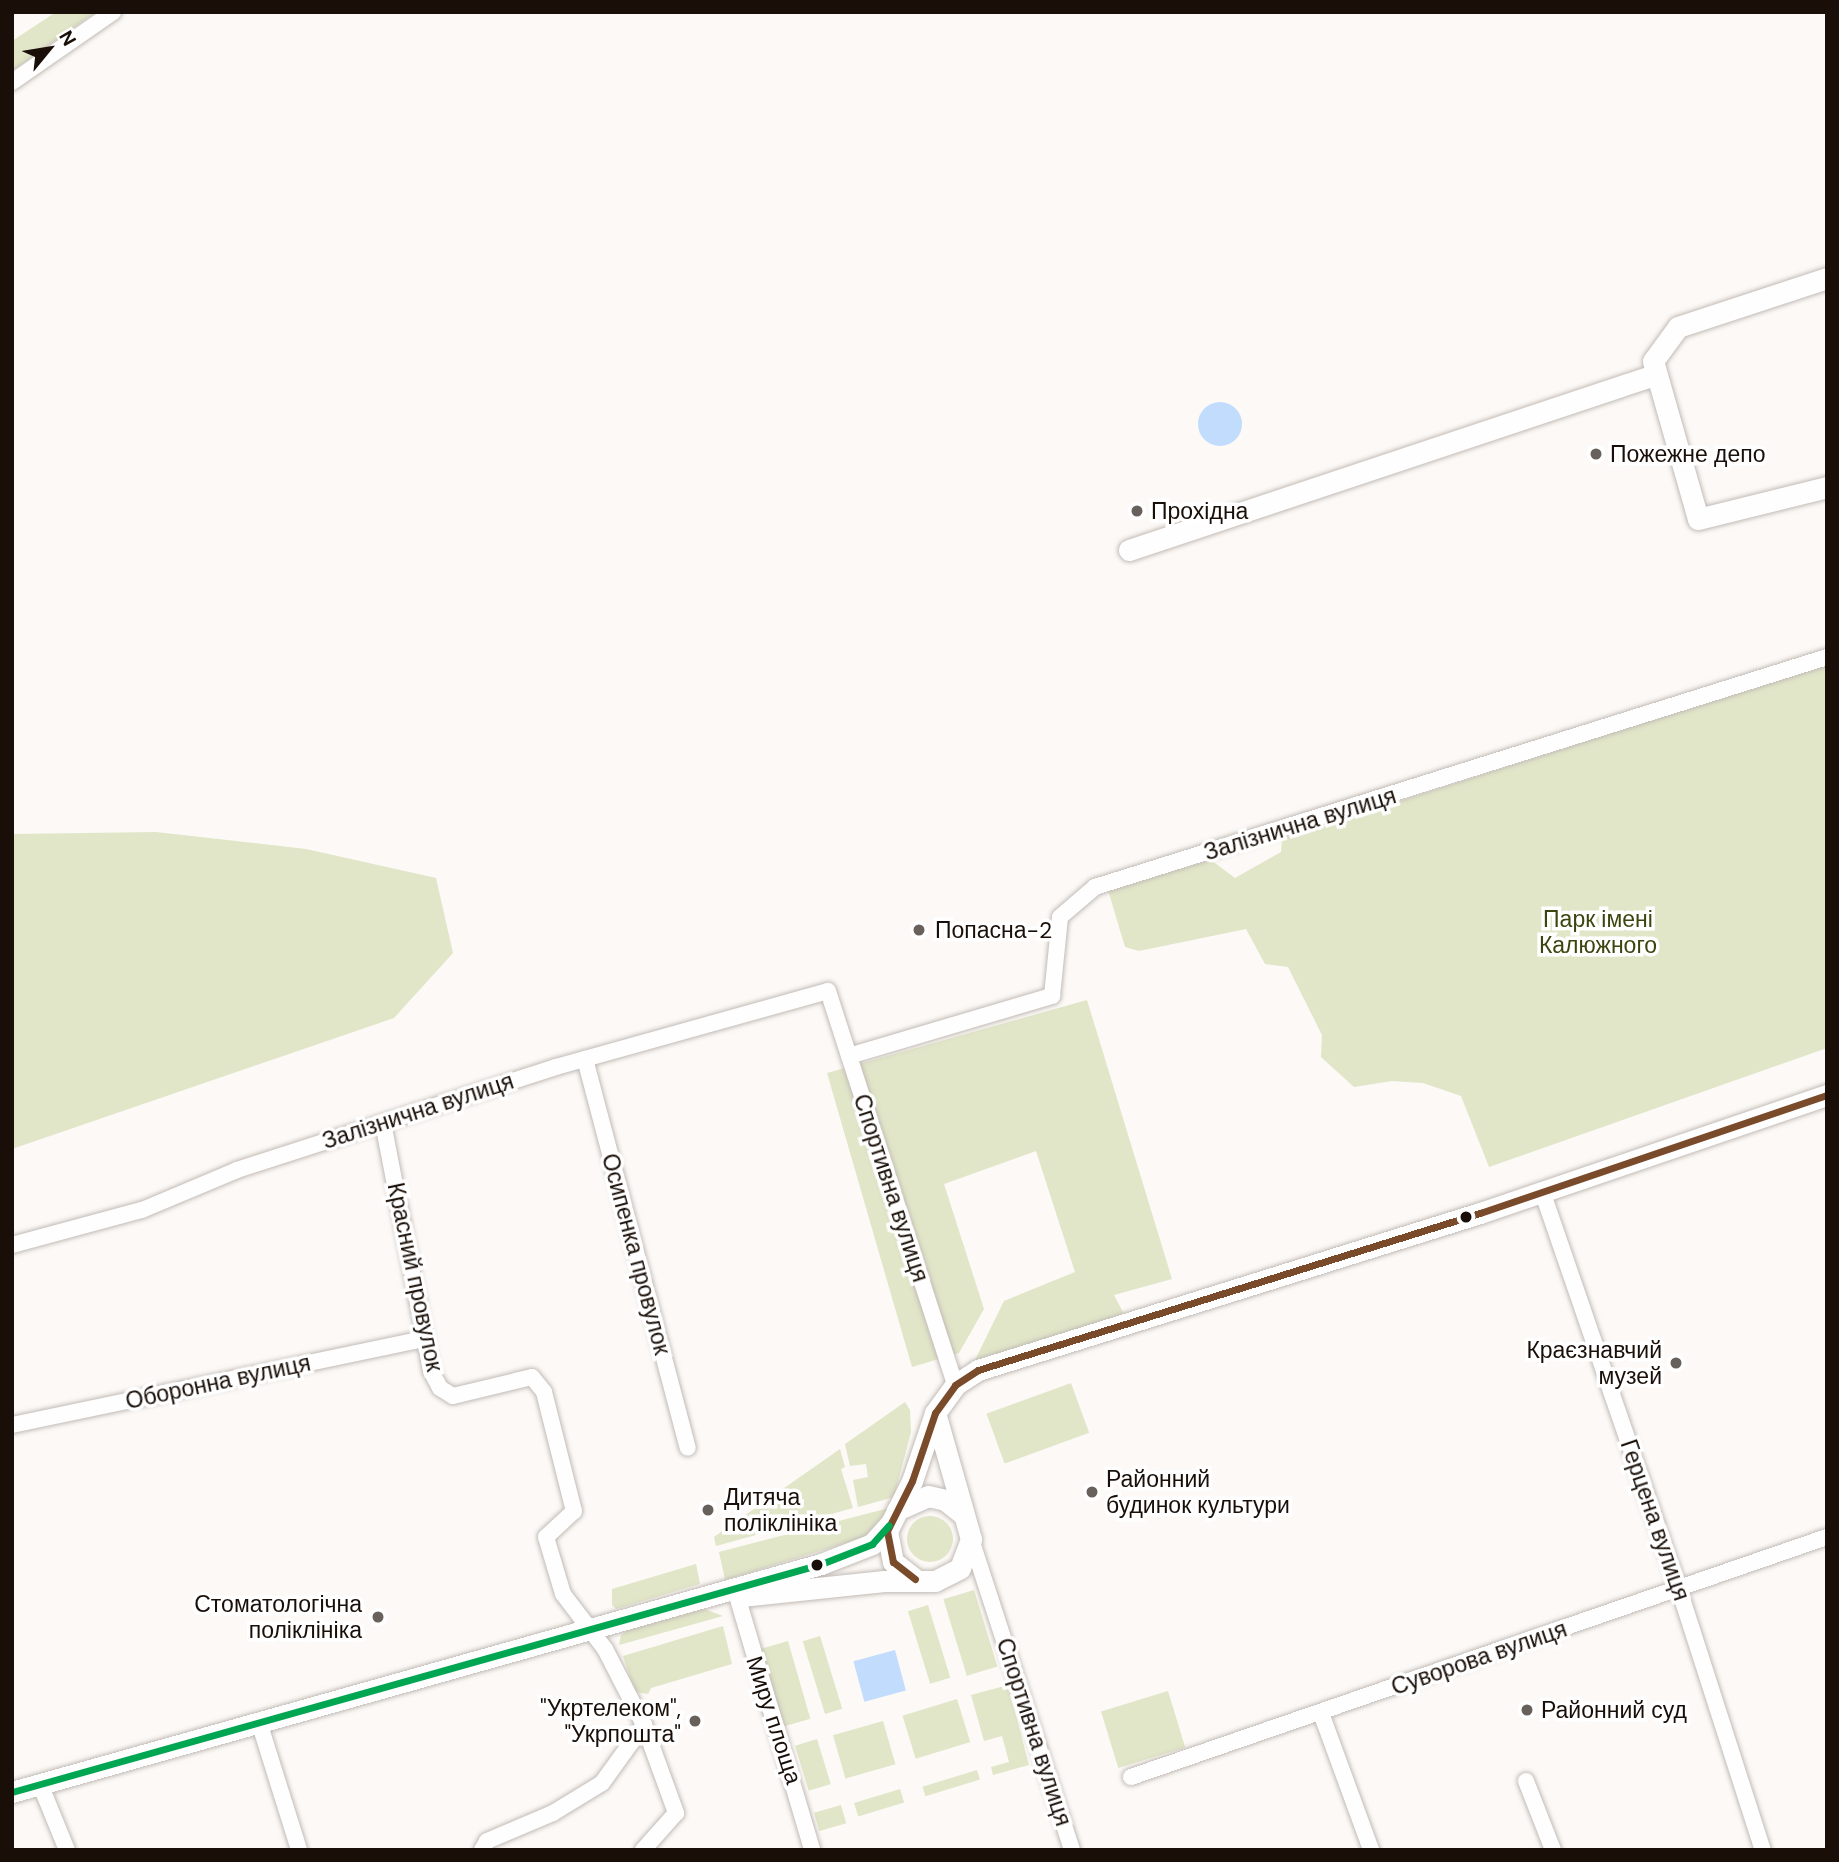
<!DOCTYPE html>
<html>
<head>
<meta charset="utf-8">
<style>
	body { margin:0 }
	#map { position:relative; width:1839px; height:1862px; overflow:hidden; background:#fcf9f6; font-family:"DM Sans",sans-serif }
	div>[style] { position:absolute }
	.green>* { inset:0; background:#e1e6c8; transform-origin:0 0 }
	.round { border-radius:50% }
	.water>* { inset:0; background:#c1dcfc; transform-origin:0 0 }
	.roads { filter:drop-shadow(0 0 2px #c2bbb6) drop-shadow(0 0 2px #c2bbb6) }
	.minor>* { height:16px; margin:-8px; padding:0 8px; transform-origin:8px; border-radius:8px; background:#fffefe }
	.tertiary>* { height:21px; margin:-10.5px; padding:0 10.5px; transform-origin:10.5px; border-radius:10.5px; background:#fffefe }
	.bus-1>* { height:7px; margin:-3.5px; padding:0 3.5px; transform-origin:3.5px; border-radius:3.5px; background:#7a4b2a }
	.bus-2>* { height:7px; margin:-3.5px; padding:0 3.5px; transform-origin:3.5px; border-radius:3.5px; background:#00a651 }
	.dots>* { width:19px; height:19px; translate:-50% -50%; box-sizing:border-box; border:4px solid #fff; border-radius:50% }
	span { translate:-50% -50%; white-space:nowrap; text-align:center; line-height:1.15; -webkit-text-stroke:7px #fff; paint-order:stroke }
	.poi-label { font-size:23px; color:#190f08 }
	.left { translate:0 -50%; text-align:left }
	.right { translate:-100% -50%; text-align:right }
	.street-label { font-size:23px; color:#190f08 }
	.park-label { font-size:23px; color:#3c450d }
	.frame { position:absolute; inset:0; border:14px solid #190f08; pointer-events:none }
	.north { position:absolute; left:14px; top:14px; width:70px; height:70px; -webkit-text-stroke:5px #fff; paint-order:stroke; rotate:60deg; font-size:19px; font-weight:700; line-height:28px; text-align:center; color:#190f08 }
	.north::after { content:''; display:block; margin:auto; width:24px; height:32px; background:#190f08; clip-path:polygon(50% 0,100% 100%,50% 72%,0 100%) }
</style>
</head>
<body>
<div id="map">
	<div class="green">
		<div style="clip-path:polygon(56px 12px,96px 12px,12px 71px,12px 41px)"></div>
		<div style="clip-path:polygon(1827px 664px,1827px 1048px,1489px 1167px,1461px 1096px,1423px 1083px,1392px 1081px,1354px 1087px,1321px 1057px,1322px 1035px,1288px 967px,1265px 964px,1246px 929px,1139px 951px,1125px 947px,1108px 890px,1211px 860px,1235px 878px,1281px 852px,1282px 839px)"></div>
		<div style="clip-path:polygon(156px 832px,306px 849px,436px 878px,453px 953px,394px 1018px,12px 1149px,12px 834px)"></div>
		<div style="clip-path:polygon(1087px 1000px,1172px 1279px,1114px 1295px,1125px 1316px,975px 1360px,1004px 1301px,1075px 1272px,1036px 1151px,944px 1184px,984px 1309px,959px 1353px,912px 1367px,827px 1073px)"></div>
		<div style="left:1071px;top:1383px;width:53px;height:90px;rotate:70deg"></div>
		<div style="clip-path:polygon(905px 1402px,910px 1410px,911px 1432px,894px 1497px,858px 1507px,853px 1480px,868px 1477px,866px 1464px,850px 1466px,845px 1444px)"></div>
		<div style="clip-path:polygon(840px 1449px,845px 1467px,841px 1469px,853px 1508px,716px 1546px,714px 1537px)"></div>
		<div style="clip-path:polygon(889px 1508px,866px 1537px,725px 1580px,719px 1552px)"></div>
		<div class="round" style="left:907px;top:1516px;width:46px;height:46px"></div>
		<div style="clip-path:polygon(696px 1564px,700px 1584px,616px 1609px,612px 1605px,612px 1589px)"></div>
		<div style="left:974px;top:1590px;width:80px;height:32px;rotate:73deg"></div>
		<div style="left:928px;top:1605px;width:76px;height:21px;rotate:73deg"></div>
		<div style="clip-path:polygon(704px 1609px,723px 1616px,619px 1645px,621px 1635px,632px 1627px)"></div>
		<div style="clip-path:polygon(723px 1626px,732px 1664px,651px 1688px,648px 1694px,635px 1692px,623px 1656px)"></div>
		<div style="left:820px;top:1636px;width:76px;height:18px;rotate:73deg"></div>
		<div style="left:788px;top:1641px;width:81px;height:28px;rotate:74deg"></div>
		<div style="clip-path:polygon(1008px 1685px,1029px 1765px,993px 1775px,991px 1767px,1009px 1762px,1002px 1736px,984px 1741px,971px 1695px)"></div>
		<div style="left:1168px;top:1691px;width:59px;height:70px;rotate:73deg"></div>
		<div style="left:957px;top:1699px;width:45px;height:57px;rotate:73deg"></div>
		<div style="left:883px;top:1721px;width:45px;height:52px;rotate:74deg"></div>
		<div style="left:817px;top:1739px;width:47px;height:23px;rotate:73deg"></div>
		<div style="left:977px;top:1770px;width:10px;height:57px;rotate:73deg"></div>
		<div style="left:900px;top:1789px;width:14px;height:48px;rotate:73deg"></div>
		<div style="left:841px;top:1805px;width:19px;height:28px;rotate:74deg"></div>
	</div>
	<div class="water">
		<div class="round" style="left:1198px;top:402px;width:44px;height:44px"></div>
		<div style="left:895px;top:1650px;width:42px;height:43px;rotate:75deg"></div>
	</div>
	<div class="roads">
		<div class="minor">
			<div style="left:12px;top:82px;width:123px;rotate:-34.7deg"></div>
			<div style="left:849px;top:1056px;width:212px;rotate:-16.5deg"></div>
			<div style="left:1052px;top:996px;width:79px;rotate:-84.2deg"></div>
			<div style="left:1060px;top:917px;width:46px;rotate:-40.6deg"></div>
			<div style="left:1095px;top:887px;width:767px;rotate:-17.44deg"></div>
			<div style="left:585px;top:1059px;width:402px;rotate:75.2deg"></div>
			<div style="left:383px;top:1123px;width:253px;rotate:79deg"></div>
			<div style="left:431px;top:1371px;width:19px;rotate:62deg"></div>
			<div style="left:440px;top:1388px;width:15px;rotate:32deg"></div>
			<div style="left:453px;top:1396px;width:81px;rotate:-13.5deg"></div>
			<div style="left:532px;top:1377px;width:19px;rotate:51deg"></div>
			<div style="left:544px;top:1392px;width:123px;rotate:75.9deg"></div>
			<div style="left:574px;top:1511px;width:38px;rotate:137deg"></div>
			<div style="left:546px;top:1537px;width:59px;rotate:73.4deg"></div>
			<div style="left:563px;top:1594px;width:69px;rotate:52.6deg"></div>
			<div style="left:605px;top:1649px;width:85px;rotate:62.8deg"></div>
			<div style="left:644px;top:1725px;width:94px;rotate:70deg"></div>
			<div style="left:676px;top:1813px;width:50px;rotate:131.7deg"></div>
			<div style="left:1542px;top:1191px;width:421px;rotate:71deg"></div>
			<div style="left:1679px;top:1589px;width:274px;rotate:72.2deg"></div>
			<div style="left:12px;top:1245px;width:135px;rotate:-15.1deg"></div>
			<div style="left:142px;top:1210px;width:103px;rotate:-22.8deg"></div>
			<div style="left:237px;top:1170px;width:335px;rotate:-17.9deg"></div>
			<div style="left:556px;top:1067px;width:282px;rotate:-15.6deg"></div>
			<div style="left:828px;top:991px;width:414px;rotate:72.1deg"></div>
			<div style="left:12px;top:1425px;width:421px;rotate:-11.8deg"></div>
			<div style="left:971px;top:1539px;width:327px;rotate:72deg"></div>
			<div style="left:737px;top:1596px;width:265px;rotate:73.5deg"></div>
			<div style="left:1321px;top:1713px;width:146px;rotate:69.9deg"></div>
			<div style="left:259px;top:1722px;width:134px;rotate:72.6deg"></div>
			<div style="left:1131px;top:1777px;width:736px;rotate:-19.03deg"></div>
			<div style="left:1526px;top:1781px;width:74px;rotate:68.6deg"></div>
			<div style="left:40px;top:1784px;width:71px;rotate:67.8deg"></div>
			<div style="left:482px;top:1850px;width:10px;rotate:-61deg"></div>
			<div style="left:487px;top:1841px;width:72px;rotate:-23deg"></div>
			<div style="left:553px;top:1813px;width:57px;rotate:-31.5deg"></div>
			<div style="left:602px;top:1783px;width:72px;rotate:-54.1deg"></div>
		</div>
		<div class="tertiary">
			<div style="left:1827px;top:278px;width:157px;rotate:161.8deg"></div>
			<div style="left:1678px;top:327px;width:42px;rotate:126.3deg"></div>
			<div style="left:1653px;top:361px;width:164px;rotate:74.1deg"></div>
			<div style="left:1698px;top:519px;width:133px;rotate:-13.9deg"></div>
			<div style="left:1129px;top:550px;width:553px;rotate:-18.43deg"></div>
			<div style="left:897px;top:1510px;width:34px;rotate:-24deg"></div>
			<div style="left:928px;top:1496px;width:17px;rotate:13deg"></div>
			<div style="left:945px;top:1500px;width:23px;rotate:38deg"></div>
			<div style="left:915px;top:1579px;width:28px;rotate:-142deg"></div>
			<div style="left:893px;top:1562px;width:32px;rotate:-101deg"></div>
			<div style="left:887px;top:1531px;width:56px;rotate:-63.4deg"></div>
			<div style="left:912px;top:1481px;width:72px;rotate:-71.3deg"></div>
			<div style="left:935px;top:1413px;width:34px;rotate:-54deg"></div>
			<div style="left:955px;top:1385px;width:27px;rotate:-33deg"></div>
			<div style="left:978px;top:1370px;width:526px;rotate:-17.37deg"></div>
			<div style="left:1480px;top:1213px;width:367px;rotate:-18.8deg"></div>
			<div style="left:741px;top:1596px;width:144px;rotate:-6deg"></div>
			<div style="left:884px;top:1581px;width:51px"></div>
			<div style="left:935px;top:1581px;width:28px;rotate:-27deg"></div>
			<div style="left:960px;top:1568px;width:31px;rotate:-69deg"></div>
			<div style="left:971px;top:1539px;width:131px;rotate:-105.9deg"></div>
			<div style="left:12px;top:1792px;width:841px;rotate:-15.74deg"></div>
			<div style="left:821px;top:1564px;width:55px;rotate:-21.4deg"></div>
			<div style="left:872px;top:1544px;width:25px;rotate:-48deg"></div>
		</div>
	</div>
	<div class="bus-1">
		<div style="left:915px;top:1579px;width:28px;rotate:-142deg"></div>
		<div style="left:893px;top:1562px;width:32px;rotate:-101deg"></div>
		<div style="left:887px;top:1531px;width:56px;rotate:-63.4deg"></div>
		<div style="left:912px;top:1481px;width:72px;rotate:-71.3deg"></div>
		<div style="left:935px;top:1413px;width:34px;rotate:-54deg"></div>
		<div style="left:955px;top:1385px;width:27px;rotate:-33deg"></div>
		<div style="left:978px;top:1370px;width:526px;rotate:-17.37deg"></div>
		<div style="left:1480px;top:1213px;width:367px;rotate:-18.8deg"></div>
	</div>
	<div class="bus-2">
		<div style="left:12px;top:1792px;width:841px;rotate:-15.74deg"></div>
		<div style="left:821px;top:1564px;width:55px;rotate:-21.4deg"></div>
		<div style="left:872px;top:1544px;width:25px;rotate:-48deg"></div>
	</div>
	<div class="dots">
		<div style="left:1596px;top:454px;background:#68615b"></div>
		<div style="left:1137px;top:511px;background:#68615b"></div>
		<div style="left:919px;top:930px;background:#68615b"></div>
		<div style="left:1466px;top:1217px;background:#190f08"></div>
		<div style="left:1676px;top:1363px;background:#68615b"></div>
		<div style="left:1092px;top:1492px;background:#68615b"></div>
		<div style="left:708px;top:1510px;background:#68615b"></div>
		<div style="left:817px;top:1565px;background:#190f08"></div>
		<div style="left:378px;top:1617px;background:#68615b"></div>
		<div style="left:1527px;top:1710px;background:#68615b"></div>
		<div style="left:695px;top:1721px;background:#68615b"></div>
	</div>
	<div class="poi-label">
		<span class="left" style="left:1610px;top:454px">Пожежне депо</span>
		<span class="left" style="left:1151px;top:511px">Прохідна</span>
		<span class="left" style="left:935px;top:930px">Попасна-2</span>
		<span class="right" style="left:1662px;top:1363px">Краєзнавчий<br>музей</span>
		<span class="left" style="left:1106px;top:1492px">Районний<br>будинок культури</span>
		<span class="left" style="left:724px;top:1510px">Дитяча<br>поліклініка</span>
		<span class="right" style="left:362px;top:1617px">Стоматологічна<br>поліклініка</span>
		<span class="right" style="left:681px;top:1721px">"Укртелеком",<br>"Укрпошта"</span>
		<span class="left" style="left:1541px;top:1710px">Районний суд</span>
	</div>
	<div class="street-label">
		<span style="left:1300px;top:824px;rotate:-17deg">Залізнична вулиця</span>
		<span style="left:418px;top:1111px;rotate:-18deg">Залізнична вулиця</span>
		<span style="left:891px;top:1188px;rotate:72deg">Спортивна вулиця</span>
		<span style="left:636px;top:1254px;rotate:75deg">Осипенка провулок</span>
		<span style="left:415px;top:1277px;rotate:78deg">Красний провулок</span>
		<span style="left:218px;top:1382px;rotate:-12deg">Оборонна вулиця</span>
		<span style="left:1655px;top:1520px;rotate:71deg">Герцена вулиця</span>
		<span style="left:1479px;top:1658px;rotate:-19deg">Суворова вулиця</span>
		<span style="left:774px;top:1720px;rotate:72deg">Миру площа</span>
		<span style="left:1034px;top:1732px;rotate:72deg">Спортивна вулиця</span>
	</div>
	<div class="park-label">
		<span style="left:1598px;top:932px">Парк імені<br>Калюжного</span>
	</div>
	<div class="frame"></div>
	<div class="north">N</div>
</div>
</body>
</html>
